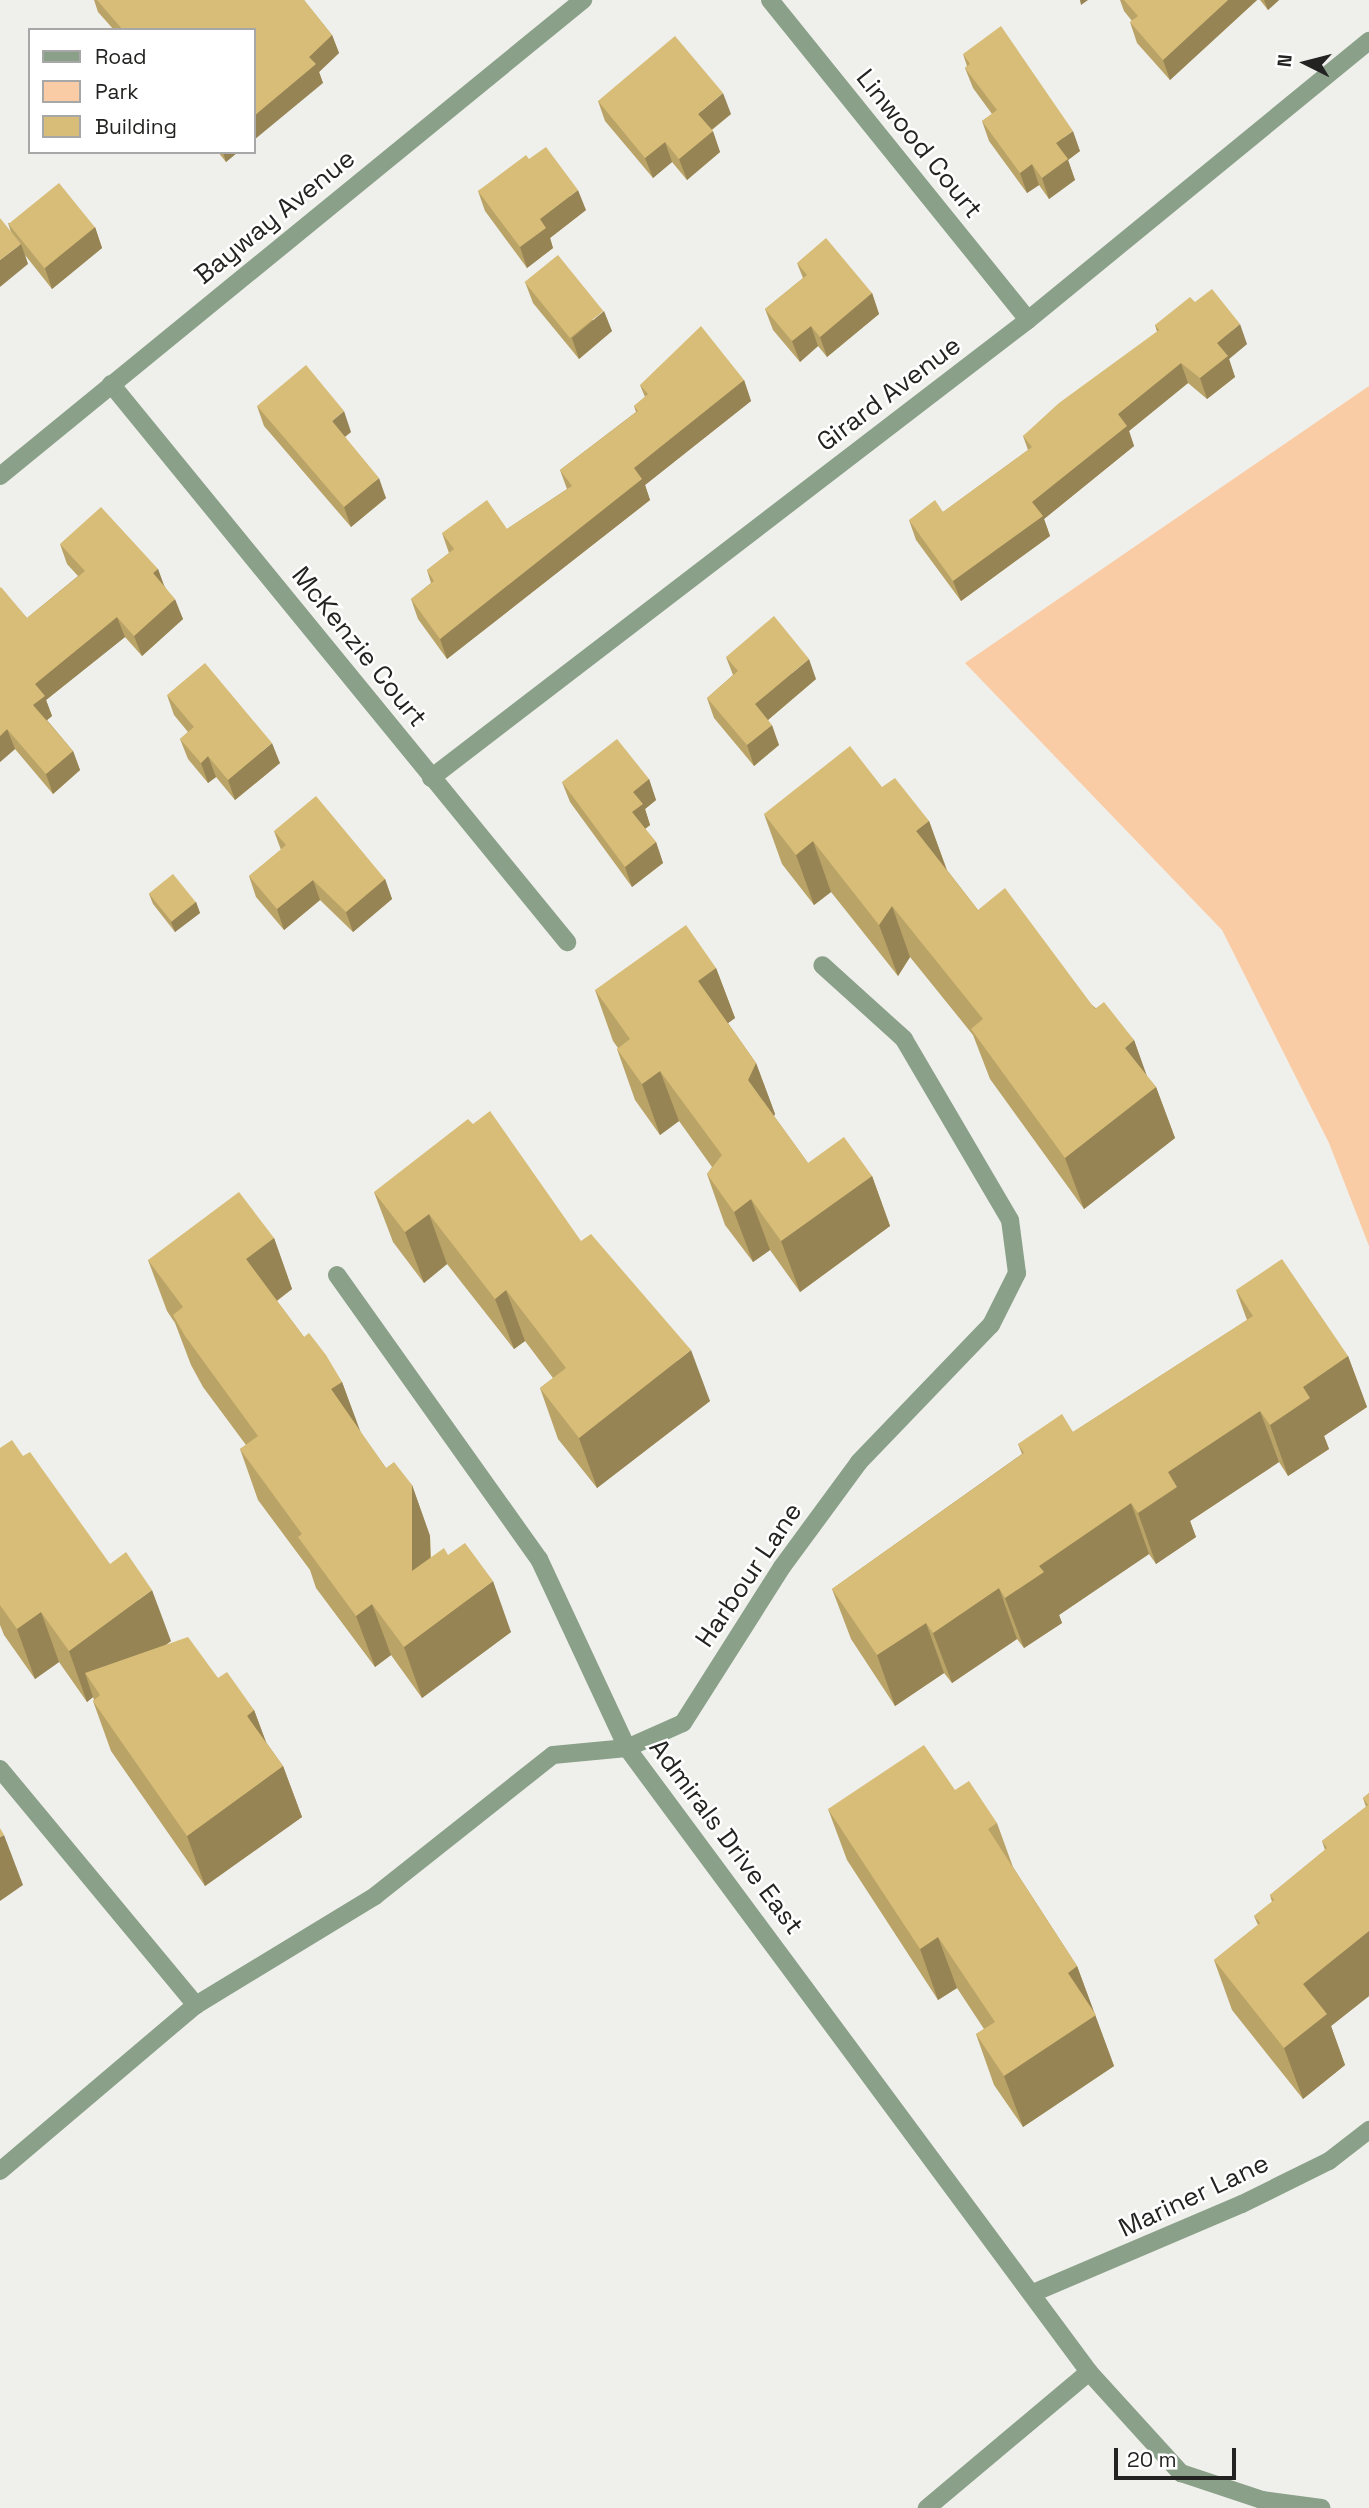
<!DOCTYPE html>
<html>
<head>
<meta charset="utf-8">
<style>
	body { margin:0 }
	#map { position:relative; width:1369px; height:2508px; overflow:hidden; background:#eff0eb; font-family:"Space Grotesk",sans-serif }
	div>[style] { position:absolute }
	.green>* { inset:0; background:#facca5 }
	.minor>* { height:18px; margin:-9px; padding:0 9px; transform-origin:9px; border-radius:9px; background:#8aa089 }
	.wall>* { inset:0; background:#baa367 }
	.shaded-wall>* { inset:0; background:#978454 }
	.building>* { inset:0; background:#d8bd78; transform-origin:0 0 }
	span { translate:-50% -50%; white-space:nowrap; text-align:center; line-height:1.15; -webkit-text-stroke:5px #fff; paint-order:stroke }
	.street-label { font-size:26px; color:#232422 }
	.legend { position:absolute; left:28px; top:28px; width:228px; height:126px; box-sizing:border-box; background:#fff; border:2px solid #a7a7a7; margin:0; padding:9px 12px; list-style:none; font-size:21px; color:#232422 }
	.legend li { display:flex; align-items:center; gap:14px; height:35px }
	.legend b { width:35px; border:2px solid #a7a7a7 }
	.north { position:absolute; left:1271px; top:28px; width:70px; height:70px; -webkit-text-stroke:5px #fff; paint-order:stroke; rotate:276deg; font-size:19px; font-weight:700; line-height:28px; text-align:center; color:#232422 }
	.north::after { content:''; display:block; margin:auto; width:24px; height:32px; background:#232422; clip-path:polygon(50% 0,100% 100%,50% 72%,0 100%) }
	.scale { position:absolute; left:1114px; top:2448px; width:122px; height:32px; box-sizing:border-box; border:4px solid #232422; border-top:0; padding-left:9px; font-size:21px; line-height:24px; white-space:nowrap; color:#232422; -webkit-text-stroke:5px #fff; paint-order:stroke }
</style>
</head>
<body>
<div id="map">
	<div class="green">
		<div style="clip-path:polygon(1369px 386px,1369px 1246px,1329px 1143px,1222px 930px,965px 663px)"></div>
	</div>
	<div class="minor">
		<div style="left:770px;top:0;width:411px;rotate:51.1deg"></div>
		<div style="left:111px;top:384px;width:721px;rotate:50.74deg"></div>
		<div style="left:0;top:476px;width:753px;rotate:-39.23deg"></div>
		<div style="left:431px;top:778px;width:752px;rotate:-37.49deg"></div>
		<div style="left:1028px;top:320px;width:441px;rotate:-39.3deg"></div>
		<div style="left:337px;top:1275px;width:349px;rotate:54.6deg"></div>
		<div style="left:539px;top:1559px;width:208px;rotate:65deg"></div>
		<div style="left:627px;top:1748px;width:61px;rotate:-24.1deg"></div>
		<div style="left:683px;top:1723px;width:185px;rotate:-57.6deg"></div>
		<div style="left:782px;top:1567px;width:130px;rotate:-53.7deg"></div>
		<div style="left:859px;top:1462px;width:190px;rotate:-46.1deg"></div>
		<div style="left:991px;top:1325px;width:58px;rotate:-63.4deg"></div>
		<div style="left:1017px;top:1273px;width:53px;rotate:-97.5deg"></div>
		<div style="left:1010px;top:1220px;width:210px;rotate:-120.4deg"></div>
		<div style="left:904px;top:1039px;width:110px;rotate:-137.9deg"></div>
		<div style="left:0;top:1769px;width:307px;rotate:50.3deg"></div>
		<div style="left:0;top:2171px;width:257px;rotate:-40.3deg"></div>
		<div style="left:196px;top:2005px;width:210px;rotate:-31.3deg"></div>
		<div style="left:375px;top:1896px;width:227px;rotate:-38.4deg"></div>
		<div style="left:553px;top:1755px;width:74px;rotate:-5.4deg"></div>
		<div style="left:627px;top:1748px;width:776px;rotate:53.48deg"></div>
		<div style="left:1089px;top:2372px;width:212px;rotate:140deg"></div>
		<div style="left:1033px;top:2293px;width:227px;rotate:-23.1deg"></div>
		<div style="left:1242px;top:2204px;width:97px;rotate:-26.3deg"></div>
		<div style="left:1329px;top:2161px;width:51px;rotate:-37.8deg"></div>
		<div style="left:1089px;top:2372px;width:137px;rotate:47.7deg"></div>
		<div style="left:1181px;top:2473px;width:85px;rotate:18.4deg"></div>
		<div style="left:1262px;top:2500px;width:60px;rotate:7.7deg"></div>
	</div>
	<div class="wall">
		<div style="clip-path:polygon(94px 0,304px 0,332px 35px,339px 53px,319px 72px,323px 83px,254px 30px,114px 30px,98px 12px)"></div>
		<div style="clip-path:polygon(1120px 0,1257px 0,1170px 80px,1137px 43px,1130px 22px,1132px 21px,1124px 11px)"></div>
		<div style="clip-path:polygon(1260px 0,1279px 0,1268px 10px)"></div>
		<div style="clip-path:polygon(963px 54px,1080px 151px,1068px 160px,1075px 180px,1049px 199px,1039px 185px,1027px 193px,989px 141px,982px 121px,992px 114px,973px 88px,965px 68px,967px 66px)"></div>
		<div style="clip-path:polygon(598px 101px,731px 114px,712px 130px,720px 152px,687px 180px,672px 162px,653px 178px,605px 121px)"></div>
		<div style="clip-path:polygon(218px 152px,238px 152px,226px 162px)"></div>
		<div style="clip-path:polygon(529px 159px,586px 210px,550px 238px,553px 248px,527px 268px,485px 211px,478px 191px)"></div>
		<div style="clip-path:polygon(8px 223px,95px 227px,102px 248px,52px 289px,25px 255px,28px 264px,11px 232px)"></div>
		<div style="clip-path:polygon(797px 263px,872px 293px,879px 314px,827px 357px,818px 346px,800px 362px,773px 330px,765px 309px,803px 278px)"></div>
		<div style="clip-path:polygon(525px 282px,612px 331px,579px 359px,533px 303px)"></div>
		<div style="clip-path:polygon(1195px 302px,1247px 344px,1229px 359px,1235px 377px,1207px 399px,1188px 383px,1129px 431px,1134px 446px,1044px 519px,1050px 536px,961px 601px,916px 540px,909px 520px,943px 512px,1028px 450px,1023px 436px,1157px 332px,1155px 325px)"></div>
		<div style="clip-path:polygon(744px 380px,751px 401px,645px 485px,650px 500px,447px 659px,418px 619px,411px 599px,431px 583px,427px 570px,449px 553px,442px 533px,507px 529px,567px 489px,560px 470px,636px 412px,634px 406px,645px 397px,640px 385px)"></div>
		<div style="clip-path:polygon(257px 406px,351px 432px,345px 437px,386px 498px,351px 527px,264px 426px)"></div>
		<div style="clip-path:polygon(60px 544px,158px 569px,164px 585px,183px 619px,142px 656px,125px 637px,46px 700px,52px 716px,47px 720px,73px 751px,80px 770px,53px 794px,15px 749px,0 762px,0 588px,27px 618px,78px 576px,67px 564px)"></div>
		<div style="clip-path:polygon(726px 657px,816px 679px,768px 720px,779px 745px,754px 766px,714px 718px,707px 698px,733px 675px)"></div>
		<div style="clip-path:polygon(167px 695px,280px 763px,235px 800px,216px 777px,208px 783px,188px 759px,180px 739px,188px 732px,174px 715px)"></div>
		<div style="clip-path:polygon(649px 779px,656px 800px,645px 809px,650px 825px,645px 829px,656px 842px,663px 863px,632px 887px,570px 802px,562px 782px)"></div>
		<div style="clip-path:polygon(882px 787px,929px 821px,947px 870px,978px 910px,1134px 1040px,1146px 1075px,1156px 1087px,1175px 1138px,1084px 1209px,990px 1079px,973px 1035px,910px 957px,898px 976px,831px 892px,814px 905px,782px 864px,764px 814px)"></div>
		<div style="clip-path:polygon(274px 831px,385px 879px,392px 899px,353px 932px,320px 900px,284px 930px,256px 897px,249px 876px,281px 850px)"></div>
		<div style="clip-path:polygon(149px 894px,196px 902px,200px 913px,175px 932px,153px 904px)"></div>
		<div style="clip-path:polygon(716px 968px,735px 1018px,728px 1023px,756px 1063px,775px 1114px,774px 1116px,808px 1163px,872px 1176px,890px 1226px,800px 1292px,770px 1250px,753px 1262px,725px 1225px,707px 1174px,712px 1167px,679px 1121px,660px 1135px,635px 1100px,617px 1049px,618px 1048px,613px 1041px,595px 990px)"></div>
		<div style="clip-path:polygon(374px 1192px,581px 1241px,710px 1401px,597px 1488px,558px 1439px,540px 1388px,553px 1378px,525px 1341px,514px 1349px,447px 1264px,424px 1283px,393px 1242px)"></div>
		<div style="clip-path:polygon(274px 1238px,292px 1289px,277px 1301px,304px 1337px,342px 1382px,359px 1430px,386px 1468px,412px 1485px,430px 1536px,431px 1558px,448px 1555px,511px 1632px,422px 1698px,391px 1655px,375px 1667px,316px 1588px,310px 1570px,258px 1500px,240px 1449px,246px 1445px,203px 1387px,191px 1365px,175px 1323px,167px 1311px,148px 1260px)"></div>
		<div style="clip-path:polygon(1236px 1290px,1348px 1356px,1367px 1407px,1324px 1436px,1329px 1449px,1288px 1476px,1279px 1462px,1190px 1521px,1196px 1537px,1156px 1564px,1149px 1554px,1059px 1615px,1062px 1623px,1024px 1648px,1017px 1639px,952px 1683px,944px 1673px,895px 1706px,851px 1639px,832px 1589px,1022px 1454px,1018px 1444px,1073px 1432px,1247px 1320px)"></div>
		<div style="clip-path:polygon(0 1448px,23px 1456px,171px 1641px,166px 1645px,218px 1678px,254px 1710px,266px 1742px,283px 1766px,302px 1817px,205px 1886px,111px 1751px,93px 1701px,94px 1700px,93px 1697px,87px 1702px,59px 1662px,35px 1679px,4px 1635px,0 1625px)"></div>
		<div style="clip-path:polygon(955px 1790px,997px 1823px,1013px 1867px,1077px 1966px,1114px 2066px,1023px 2127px,994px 2085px,976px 2034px,984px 2029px,957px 1988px,938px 2000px,847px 1860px,828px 1809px)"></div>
		<div style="clip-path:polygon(1369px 1793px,1369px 1996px,1331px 2026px,1345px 2065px,1303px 2099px,1232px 2010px,1214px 1960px,1258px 1925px,1254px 1916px,1272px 1902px,1270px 1895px,1325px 1850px,1322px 1841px,1366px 1807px,1363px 1798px)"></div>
	</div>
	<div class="shaded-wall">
		<div style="clip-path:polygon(1080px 0,1088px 0,1081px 5px)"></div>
		<div style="clip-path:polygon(1228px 0,1257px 0,1170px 80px,1163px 60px)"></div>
		<div style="clip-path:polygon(1264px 0,1279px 0,1268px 10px)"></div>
		<div style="clip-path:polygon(332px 35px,339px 53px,319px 72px,323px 83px,254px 140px,254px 116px,309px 57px)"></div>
		<div style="clip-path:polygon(723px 93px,731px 114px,706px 134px,698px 114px)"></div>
		<div style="clip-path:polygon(713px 131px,720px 152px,687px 180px,679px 159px)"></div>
		<div style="clip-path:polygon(1073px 131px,1080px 151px,1068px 160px,1075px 180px,1049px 199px,1042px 178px,1056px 143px)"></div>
		<div style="clip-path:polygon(665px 142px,672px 162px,653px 178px,645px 158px)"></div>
		<div style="clip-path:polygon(223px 152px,238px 152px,226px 162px)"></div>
		<div style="clip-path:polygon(1032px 164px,1039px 185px,1027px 193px,1020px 173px)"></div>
		<div style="clip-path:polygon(578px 190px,586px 210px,550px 238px,553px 248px,527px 268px,520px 247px,540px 219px)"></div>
		<div style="clip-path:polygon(95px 227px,102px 248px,52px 289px,45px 268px)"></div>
		<div style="clip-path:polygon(21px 244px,28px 264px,0 287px,0 260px)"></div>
		<div style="clip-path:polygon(872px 293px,879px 314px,827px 357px,820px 337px)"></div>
		<div style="clip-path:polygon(604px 311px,612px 331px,579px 359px,572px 338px)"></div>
		<div style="clip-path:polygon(1240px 324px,1247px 344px,1229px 359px,1235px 377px,1207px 399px,1200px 378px,1217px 343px)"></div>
		<div style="clip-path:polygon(811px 326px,818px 346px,800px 362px,792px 341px)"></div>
		<div style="clip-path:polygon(1181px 363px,1188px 383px,1129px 431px,1134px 446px,1044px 519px,1050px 536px,961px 601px,953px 581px,1032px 502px,1118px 414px)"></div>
		<div style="clip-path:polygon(744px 380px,751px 401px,645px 485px,650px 500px,447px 659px,440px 639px,634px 468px)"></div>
		<div style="clip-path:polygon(344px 411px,351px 432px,339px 441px,332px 421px)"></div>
		<div style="clip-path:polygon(379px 478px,386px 498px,351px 527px,344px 507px)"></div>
		<div style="clip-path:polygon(158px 569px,165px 589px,153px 573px)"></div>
		<div style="clip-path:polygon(175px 599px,183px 619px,142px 656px,134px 636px)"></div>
		<div style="clip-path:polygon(117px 617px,125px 637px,46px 700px,52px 716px,41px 725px,33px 705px,35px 684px)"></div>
		<div style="clip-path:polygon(809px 659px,816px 679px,762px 725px,755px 704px)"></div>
		<div style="clip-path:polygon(772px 725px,779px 745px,754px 766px,747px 745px)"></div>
		<div style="clip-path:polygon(7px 729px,15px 749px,0 762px,0 736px)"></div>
		<div style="clip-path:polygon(272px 743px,280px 763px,235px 800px,228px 780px)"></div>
		<div style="clip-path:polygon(73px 751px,80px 770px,53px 794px,46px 774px)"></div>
		<div style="clip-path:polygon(208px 756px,216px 777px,208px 783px,201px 763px)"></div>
		<div style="clip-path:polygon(649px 779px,656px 800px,645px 809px,650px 825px,640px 833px,632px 812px,633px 792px)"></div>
		<div style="clip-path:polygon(929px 821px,947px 871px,916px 831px)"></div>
		<div style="clip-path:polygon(813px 841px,831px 892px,814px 905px,796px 855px)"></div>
		<div style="clip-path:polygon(656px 842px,663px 863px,632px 887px,625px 867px)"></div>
		<div style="clip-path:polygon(385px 879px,392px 899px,353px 932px,346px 912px)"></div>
		<div style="clip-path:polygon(313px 880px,320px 900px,284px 930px,277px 909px)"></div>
		<div style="clip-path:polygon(196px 902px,200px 913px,175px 932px,171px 922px)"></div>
		<div style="clip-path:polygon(892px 906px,910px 957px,898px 976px,879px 925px)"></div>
		<div style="clip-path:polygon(716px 968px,735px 1018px,716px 1032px,698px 981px)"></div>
		<div style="clip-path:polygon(1134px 1040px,1152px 1090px,1156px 1087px,1175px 1138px,1084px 1209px,1065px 1158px,1125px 1048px)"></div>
		<div style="clip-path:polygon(756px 1063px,775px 1114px,766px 1130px,748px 1080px)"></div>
		<div style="clip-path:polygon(660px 1071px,679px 1121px,660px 1135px,642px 1084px)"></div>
		<div style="clip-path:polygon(872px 1176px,890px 1226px,800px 1292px,781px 1241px)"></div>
		<div style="clip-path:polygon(751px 1199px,770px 1250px,753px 1262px,734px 1212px)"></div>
		<div style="clip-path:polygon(429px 1214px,447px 1264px,424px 1283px,405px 1232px)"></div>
		<div style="clip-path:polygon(274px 1238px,292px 1289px,264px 1310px,246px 1259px)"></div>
		<div style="clip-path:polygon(506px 1290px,525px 1341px,514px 1349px,495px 1299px)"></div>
		<div style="clip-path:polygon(691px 1350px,710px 1401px,597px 1488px,579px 1438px)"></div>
		<div style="clip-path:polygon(1348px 1356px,1367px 1407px,1324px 1436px,1329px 1449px,1288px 1476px,1270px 1425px,1303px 1387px)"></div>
		<div style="clip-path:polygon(342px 1382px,361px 1433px,331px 1389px)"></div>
		<div style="clip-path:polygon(1260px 1411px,1279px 1462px,1190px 1521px,1196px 1537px,1156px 1564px,1138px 1513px,1168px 1472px)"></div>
		<div style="clip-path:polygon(412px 1485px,430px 1536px,431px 1622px,412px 1571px)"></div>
		<div style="clip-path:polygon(1131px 1503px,1149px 1554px,1059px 1615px,1062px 1623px,1024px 1648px,1005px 1598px,1039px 1566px)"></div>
		<div style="clip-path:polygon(493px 1581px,511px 1632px,422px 1698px,404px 1647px)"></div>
		<div style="clip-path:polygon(999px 1588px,1017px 1639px,952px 1683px,933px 1633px)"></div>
		<div style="clip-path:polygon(152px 1590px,171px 1641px,99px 1693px,85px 1673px,93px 1697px,87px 1702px,69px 1651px)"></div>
		<div style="clip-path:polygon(372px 1604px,391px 1655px,375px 1667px,356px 1616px)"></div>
		<div style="clip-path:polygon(41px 1612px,59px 1662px,35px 1679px,17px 1629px)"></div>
		<div style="clip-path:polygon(926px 1623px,944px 1673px,895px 1706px,877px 1655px)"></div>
		<div style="clip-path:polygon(254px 1710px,273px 1761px,247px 1716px)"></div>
		<div style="clip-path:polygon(283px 1766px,302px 1817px,205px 1886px,187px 1836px)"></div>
		<div style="clip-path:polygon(4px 1835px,23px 1885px,0 1901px,0 1837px)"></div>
		<div style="clip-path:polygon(1369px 1931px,1369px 1996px,1331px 2026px,1345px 2065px,1303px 2099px,1284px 2048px,1303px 1984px)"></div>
		<div style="clip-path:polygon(938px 1937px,957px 1988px,938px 2000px,920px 1949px)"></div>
		<div style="clip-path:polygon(1077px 1966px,1114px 2066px,1023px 2127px,1004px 2076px,1068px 1973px)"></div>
	</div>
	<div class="building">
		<div style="clip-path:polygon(97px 0,304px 0,332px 35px,309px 57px,316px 64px,254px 116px,254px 30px,123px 30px)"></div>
		<div style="clip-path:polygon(1124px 0,1228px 0,1163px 60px,1130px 22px,1138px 16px)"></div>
		<div style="clip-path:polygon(1001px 26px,1073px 131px,1056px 143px,1068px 159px,1042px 178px,1032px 164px,1020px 173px,982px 121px,997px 110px,965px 68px,970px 64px,963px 54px)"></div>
		<div style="clip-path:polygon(675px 36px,723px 93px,698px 114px,713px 131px,679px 159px,665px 142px,645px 158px,598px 101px)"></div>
		<div style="clip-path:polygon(546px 147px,578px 190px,540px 219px,546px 228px,520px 247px,478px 191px,526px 155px,529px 159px)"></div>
		<div style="left:59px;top:183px;width:57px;height:65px;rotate:51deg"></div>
		<div style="clip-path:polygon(0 218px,21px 244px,0 260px)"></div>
		<div style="clip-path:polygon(826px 238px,872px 293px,820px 337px,811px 326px,792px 341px,765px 309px,807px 275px,797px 263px)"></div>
		<div style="left:558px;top:255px;width:72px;height:43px;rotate:51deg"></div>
		<div style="clip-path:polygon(1212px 289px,1240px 324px,1217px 343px,1228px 356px,1200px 378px,1181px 363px,1118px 414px,1127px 426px,1032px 502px,1043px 516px,953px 581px,909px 520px,935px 500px,943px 512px,1032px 447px,1023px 436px,1059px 403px,1159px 330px,1155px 325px,1190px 297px,1195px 302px)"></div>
		<div style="clip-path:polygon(701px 326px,744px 380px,634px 468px,642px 479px,440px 639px,411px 599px,434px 581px,427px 570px,454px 549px,442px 533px,487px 500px,507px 529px,572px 486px,560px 470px,638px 411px,634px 406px,648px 394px,640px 385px)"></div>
		<div style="clip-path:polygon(306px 365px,344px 411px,332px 421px,379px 478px,344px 507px,257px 406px)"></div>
		<div style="clip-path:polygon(101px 507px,158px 569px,153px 573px,175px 599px,134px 636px,117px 617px,35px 684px,45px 696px,33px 705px,73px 751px,46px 774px,7px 729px,0 736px,0 588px,1px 587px,27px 618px,85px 571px,60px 544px)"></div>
		<div style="clip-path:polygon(774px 616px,809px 659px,755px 704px,772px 725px,747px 745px,707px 698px,738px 671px,726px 657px)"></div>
		<div style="clip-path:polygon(205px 663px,272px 743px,228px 780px,208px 756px,201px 763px,180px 739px,194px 727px,167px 695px)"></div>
		<div style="clip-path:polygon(617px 739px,649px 779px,633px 792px,643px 804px,632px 812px,656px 842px,625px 867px,562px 782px)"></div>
		<div style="clip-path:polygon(850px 746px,882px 787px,895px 778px,929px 821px,916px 831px,978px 910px,1005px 888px,1095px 1009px,1104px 1002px,1134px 1040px,1125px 1048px,1156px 1087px,1065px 1158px,971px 1029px,983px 1019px,892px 906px,879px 925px,813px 841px,796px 855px,764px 814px)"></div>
		<div style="clip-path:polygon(316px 796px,385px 879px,346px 912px,313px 880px,277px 909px,249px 876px,286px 845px,274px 831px)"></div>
		<div style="left:173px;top:874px;width:36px;height:31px;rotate:51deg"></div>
		<div style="clip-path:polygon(686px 925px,716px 968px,698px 981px,756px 1063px,748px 1080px,808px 1163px,844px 1137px,872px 1176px,781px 1241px,751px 1199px,734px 1212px,707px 1174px,722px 1155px,660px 1071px,642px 1084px,617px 1049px,630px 1039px,595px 990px)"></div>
		<div style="clip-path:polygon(490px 1111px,581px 1241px,591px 1234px,691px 1350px,579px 1438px,540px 1388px,566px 1368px,506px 1290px,495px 1299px,429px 1214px,405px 1232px,374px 1192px,468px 1119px,473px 1124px)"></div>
		<div style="clip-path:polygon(239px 1192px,274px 1238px,246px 1259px,304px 1337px,309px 1333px,326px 1355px,342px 1382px,331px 1389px,386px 1468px,394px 1462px,412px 1485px,412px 1571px,444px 1548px,448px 1555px,465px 1543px,493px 1581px,404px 1647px,372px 1604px,356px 1616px,298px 1537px,302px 1534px,240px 1449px,258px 1436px,185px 1336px,173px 1315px,183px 1307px,148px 1260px)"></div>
		<div style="clip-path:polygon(1282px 1259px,1348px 1356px,1303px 1387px,1310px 1398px,1270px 1425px,1260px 1411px,1168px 1472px,1177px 1487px,1138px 1513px,1131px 1503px,1039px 1566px,1044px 1572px,1005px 1598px,999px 1588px,933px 1633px,926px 1623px,877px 1655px,832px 1589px,1024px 1453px,1018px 1444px,1062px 1414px,1073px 1432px,1253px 1316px,1236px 1290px)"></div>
		<div style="clip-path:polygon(12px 1440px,23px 1456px,30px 1452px,110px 1564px,126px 1552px,152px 1590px,69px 1651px,41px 1612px,17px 1629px,0 1605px,0 1448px)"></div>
		<div style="clip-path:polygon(188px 1637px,218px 1678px,227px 1672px,254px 1710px,247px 1716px,283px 1766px,187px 1836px,93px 1701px,100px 1695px,85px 1673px)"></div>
		<div style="clip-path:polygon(924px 1745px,955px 1790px,969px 1781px,997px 1823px,988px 1829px,1077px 1966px,1068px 1973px,1096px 2015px,1004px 2076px,976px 2034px,995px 2022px,938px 1937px,920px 1949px,828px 1809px)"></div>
		<div style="clip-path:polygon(1369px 1793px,1369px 1931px,1303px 1984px,1327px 2014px,1284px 2048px,1214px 1960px,1260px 1923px,1254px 1916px,1274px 1900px,1270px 1895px,1327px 1848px,1322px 1841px,1368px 1805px,1363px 1798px)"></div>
		<div style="clip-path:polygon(0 1828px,4px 1835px,0 1837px)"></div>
	</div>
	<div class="street-label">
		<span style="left:919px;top:144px;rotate:51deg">Linwood Court</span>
		<span style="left:275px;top:217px;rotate:-39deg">Bayway Avenue</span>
		<span style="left:889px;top:394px;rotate:-37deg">Girard Avenue</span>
		<span style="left:359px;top:647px;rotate:51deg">McKenzie Court</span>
		<span style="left:749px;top:1575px;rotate:-56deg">Harbour Lane</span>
		<span style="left:726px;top:1837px;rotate:53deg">Admirals Drive East</span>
		<span style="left:1194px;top:2196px;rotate:-25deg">Mariner Lane</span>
	</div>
	<ul class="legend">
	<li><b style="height:9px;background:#8aa089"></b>Road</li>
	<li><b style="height:19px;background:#facca5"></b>Park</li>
	<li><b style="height:19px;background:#d8bd78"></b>Building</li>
	</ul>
	<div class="north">N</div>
	<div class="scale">20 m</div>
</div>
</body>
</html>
